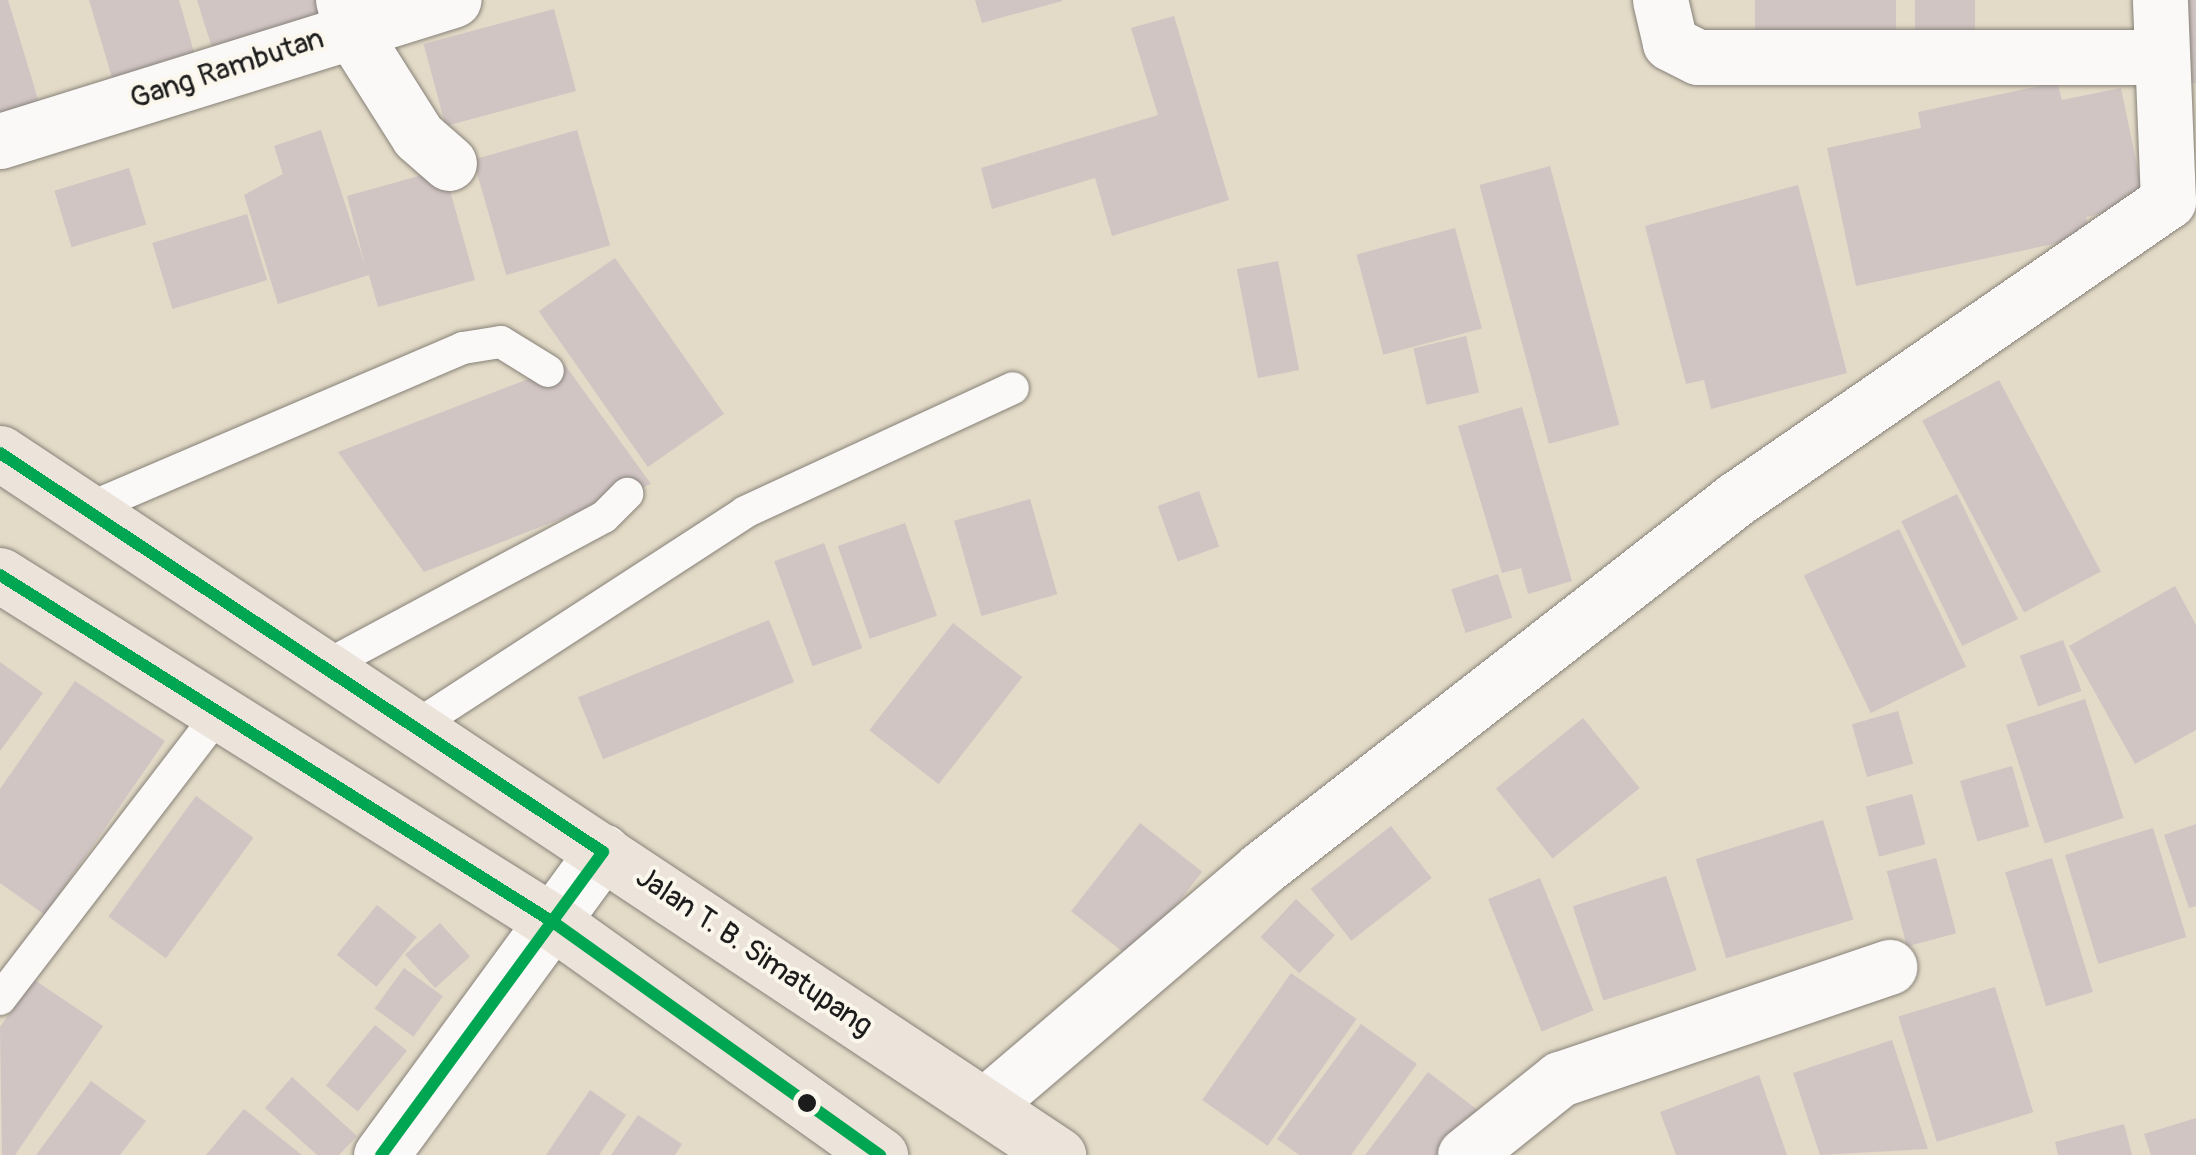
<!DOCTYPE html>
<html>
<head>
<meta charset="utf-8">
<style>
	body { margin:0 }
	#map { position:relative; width:2196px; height:1155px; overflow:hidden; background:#e3dac7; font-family:Pangolin,sans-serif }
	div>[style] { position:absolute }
	.building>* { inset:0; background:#d1c5c4; transform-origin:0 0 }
	.roads { filter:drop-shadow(0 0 2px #868178) drop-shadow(0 0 2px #868178) }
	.lane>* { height:32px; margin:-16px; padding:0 16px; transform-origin:16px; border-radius:16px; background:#fbf9f7 }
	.street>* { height:55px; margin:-27.5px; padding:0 27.5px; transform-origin:27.5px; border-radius:27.5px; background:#fbf9f7 }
	.primary>* { height:55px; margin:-27.5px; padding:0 27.5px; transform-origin:27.5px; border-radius:27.5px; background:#ece3da }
	.bus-1>* { height:12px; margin:-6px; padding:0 6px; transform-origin:6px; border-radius:6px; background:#00a651 }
	.dots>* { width:28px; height:28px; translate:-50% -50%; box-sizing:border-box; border:5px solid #fbf7ec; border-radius:50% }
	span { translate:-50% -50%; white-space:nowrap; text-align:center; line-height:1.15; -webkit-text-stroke:8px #fbf7ec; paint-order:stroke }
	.street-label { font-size:30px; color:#1c1c1c }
</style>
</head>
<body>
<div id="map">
	<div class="building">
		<div style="clip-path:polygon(0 0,8px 0,46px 126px,0 139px)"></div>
		<div style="clip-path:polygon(89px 0,179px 0,200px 73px,118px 98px)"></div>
		<div style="clip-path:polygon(197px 0,322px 0,327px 16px,213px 51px)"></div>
		<div style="clip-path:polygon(975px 0,1062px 0,1062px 1px,982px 23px)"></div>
		<div style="left:1755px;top:0;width:141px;height:52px"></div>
		<div style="left:1915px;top:0;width:60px;height:50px"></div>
		<div style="clip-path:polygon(2188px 0,2196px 0,2196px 83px,2191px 83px)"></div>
		<div style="left:554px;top:9px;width:85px;height:135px;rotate:75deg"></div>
		<div style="clip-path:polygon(1174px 16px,1229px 200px,1112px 236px,1095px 178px,992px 209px,981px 168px,1158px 115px,1131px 28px)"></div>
		<div style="clip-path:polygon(2057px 82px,2062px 100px,2121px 88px,2145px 204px,2086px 217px,2091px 236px,1856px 286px,1827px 148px,1921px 128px,1918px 112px)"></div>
		<div style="clip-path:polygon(321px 130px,365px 265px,347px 196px,444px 169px,475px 280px,378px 307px,369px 275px,278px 304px,244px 195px,283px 174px,274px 146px)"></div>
		<div style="left:577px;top:130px;width:120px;height:108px;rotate:74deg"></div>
		<div style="left:1550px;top:166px;width:268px;height:73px;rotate:75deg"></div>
		<div style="left:129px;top:168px;width:59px;height:78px;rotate:73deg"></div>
		<div style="clip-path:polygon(1798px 185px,1847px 373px,1711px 409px,1704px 380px,1686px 384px,1645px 226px)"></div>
		<div style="left:247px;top:214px;width:69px;height:99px;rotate:73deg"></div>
		<div style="left:1455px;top:228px;width:104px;height:102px;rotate:75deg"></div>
		<div style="left:615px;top:258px;width:190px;height:93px;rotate:55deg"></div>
		<div style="left:1278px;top:261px;width:111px;height:42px;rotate:79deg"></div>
		<div style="left:1466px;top:336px;width:58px;height:54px;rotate:77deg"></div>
		<div style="clip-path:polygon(565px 365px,651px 484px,424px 572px,338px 452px)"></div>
		<div style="left:1999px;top:380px;width:217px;height:87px;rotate:62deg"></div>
		<div style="clip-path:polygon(1522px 407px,1572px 581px,1528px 594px,1521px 568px,1502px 573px,1458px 426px)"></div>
		<div style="left:1199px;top:491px;width:59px;height:44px;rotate:70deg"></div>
		<div style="left:1957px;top:494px;width:139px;height:62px;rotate:64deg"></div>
		<div style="left:1030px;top:499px;width:99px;height:79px;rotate:74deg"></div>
		<div style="left:905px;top:523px;width:98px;height:71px;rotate:71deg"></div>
		<div style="left:1899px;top:529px;width:153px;height:106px;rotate:64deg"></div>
		<div style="left:824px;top:543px;width:112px;height:53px;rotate:70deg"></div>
		<div style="left:1498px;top:574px;width:46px;height:49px;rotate:72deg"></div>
		<div style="clip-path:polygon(2175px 586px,2196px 625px,2196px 730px,2135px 764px,2069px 646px)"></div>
		<div style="left:769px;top:620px;width:67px;height:206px;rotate:68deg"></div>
		<div style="left:953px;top:623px;width:88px;height:136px;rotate:38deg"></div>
		<div style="left:2063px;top:640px;width:54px;height:46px;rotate:70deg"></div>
		<div style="clip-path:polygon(0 662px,43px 693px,0 751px)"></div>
		<div style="clip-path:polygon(75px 681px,165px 741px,45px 915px,0 883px,0 789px)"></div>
		<div style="left:2085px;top:699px;width:125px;height:83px;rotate:72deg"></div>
		<div style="left:1898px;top:711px;width:55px;height:48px;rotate:74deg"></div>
		<div style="left:1583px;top:718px;width:90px;height:112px;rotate:51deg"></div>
		<div style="left:2012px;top:766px;width:63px;height:54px;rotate:74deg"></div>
		<div style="left:1912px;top:794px;width:52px;height:48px;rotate:75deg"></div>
		<div style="left:196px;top:796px;width:71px;height:149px;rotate:36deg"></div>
		<div style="left:1823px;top:820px;width:104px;height:133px;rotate:73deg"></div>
		<div style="left:1140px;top:823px;width:79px;height:112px;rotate:38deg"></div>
		<div style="clip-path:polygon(2196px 824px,2196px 906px,2189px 908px,2164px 835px)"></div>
		<div style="left:1391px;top:826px;width:66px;height:102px;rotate:52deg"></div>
		<div style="left:2153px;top:828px;width:114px;height:92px;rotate:73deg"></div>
		<div style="left:1936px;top:858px;width:78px;height:51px;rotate:75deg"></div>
		<div style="left:2052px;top:858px;width:140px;height:49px;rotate:73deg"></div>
		<div style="left:1666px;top:876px;width:99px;height:98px;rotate:72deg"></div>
		<div style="left:1540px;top:878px;width:143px;height:56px;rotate:68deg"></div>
		<div style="left:1296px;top:899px;width:53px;height:52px;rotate:43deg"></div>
		<div style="left:377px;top:905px;width:51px;height:64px;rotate:39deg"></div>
		<div style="left:440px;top:923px;width:45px;height:47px;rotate:48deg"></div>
		<div style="left:404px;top:968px;width:48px;height:50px;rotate:36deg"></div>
		<div style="left:1291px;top:973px;width:80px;height:155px;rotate:35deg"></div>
		<div style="clip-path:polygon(33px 979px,103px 1026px,15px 1155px,2px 1155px,0 1027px)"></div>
		<div style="left:1995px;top:987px;width:131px;height:101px;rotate:73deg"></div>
		<div style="clip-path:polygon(1361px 1024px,1417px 1064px,1351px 1155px,1299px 1155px,1277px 1139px)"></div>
		<div style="left:375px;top:1025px;width:41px;height:78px;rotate:39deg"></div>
		<div style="clip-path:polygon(1892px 1040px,1928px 1149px,1820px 1155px,1793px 1073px)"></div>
		<div style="clip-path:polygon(1428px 1072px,1479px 1111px,1446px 1155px,1365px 1155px)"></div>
		<div style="clip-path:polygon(1759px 1075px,1787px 1155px,1676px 1155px,1660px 1112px)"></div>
		<div style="clip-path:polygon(292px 1077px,357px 1136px,339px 1155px,317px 1155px,265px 1108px)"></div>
		<div style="clip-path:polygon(91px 1081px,146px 1121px,120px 1155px,36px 1155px)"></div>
		<div style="clip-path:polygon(590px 1090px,626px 1115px,599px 1155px,546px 1155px)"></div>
		<div style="clip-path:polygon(244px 1109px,302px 1155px,206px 1155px)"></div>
		<div style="clip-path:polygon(638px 1115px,682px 1144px,675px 1155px,611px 1155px)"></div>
		<div style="clip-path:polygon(2196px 1118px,2196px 1155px,2151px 1155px,2144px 1134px)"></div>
		<div style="clip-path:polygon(2124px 1124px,2132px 1155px,2058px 1155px,2055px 1142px)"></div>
	</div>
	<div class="roads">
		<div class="lane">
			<div style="left:85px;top:510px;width:411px;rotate:-23.2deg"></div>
			<div style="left:463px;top:348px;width:38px;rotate:-9deg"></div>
			<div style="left:501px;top:342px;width:55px;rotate:31.7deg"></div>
			<div style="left:322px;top:668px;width:320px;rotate:-28.2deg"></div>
			<div style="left:604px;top:517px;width:33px;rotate:-45deg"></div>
			<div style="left:413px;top:728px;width:396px;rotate:-33deg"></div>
			<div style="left:745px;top:512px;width:295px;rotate:-24.8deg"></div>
			<div style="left:0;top:999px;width:362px;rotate:-52.5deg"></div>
		</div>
		<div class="street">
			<div style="left:343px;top:0;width:31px;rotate:75deg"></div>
			<div style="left:351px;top:30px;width:125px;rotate:57.7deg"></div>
			<div style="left:418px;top:136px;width:41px;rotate:41.1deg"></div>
			<div style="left:1660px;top:0;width:44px;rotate:76.9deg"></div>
			<div style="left:1670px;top:43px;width:31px;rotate:27deg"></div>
			<div style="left:1698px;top:57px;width:463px"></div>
			<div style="left:0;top:141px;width:475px;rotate:-17.3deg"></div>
			<div style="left:985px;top:1105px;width:363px;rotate:-40.5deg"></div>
			<div style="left:1261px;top:869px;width:602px;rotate:-37.92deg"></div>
			<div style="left:1736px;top:499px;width:525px;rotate:-34.6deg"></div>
			<div style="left:2168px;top:201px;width:201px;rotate:-92.3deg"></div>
			<div style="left:381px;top:1155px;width:376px;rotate:-53.8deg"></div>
			<div style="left:1465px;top:1155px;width:122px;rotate:-38.7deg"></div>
			<div style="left:1560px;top:1079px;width:348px;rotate:-18.8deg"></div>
		</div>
		<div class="primary">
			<div style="left:0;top:453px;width:1270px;rotate:33.56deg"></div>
			<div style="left:0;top:575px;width:653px;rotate:32.11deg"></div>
			<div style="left:553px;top:922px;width:402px;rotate:35.5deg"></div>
		</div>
	</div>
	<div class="bus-1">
		<div style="left:0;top:453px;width:723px;rotate:33.49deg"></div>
		<div style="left:603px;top:852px;width:376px;rotate:126.2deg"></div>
		<div style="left:0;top:575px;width:653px;rotate:32.11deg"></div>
		<div style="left:553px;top:922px;width:402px;rotate:35.5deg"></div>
	</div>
	<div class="dots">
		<div style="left:807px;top:1103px;background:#1c1c1c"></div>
	</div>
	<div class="street-label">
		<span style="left:227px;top:69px;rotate:-18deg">Gang Rambutan</span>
		<span style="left:754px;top:952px;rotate:34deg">Jalan T. B. Simatupang</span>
	</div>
</div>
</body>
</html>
